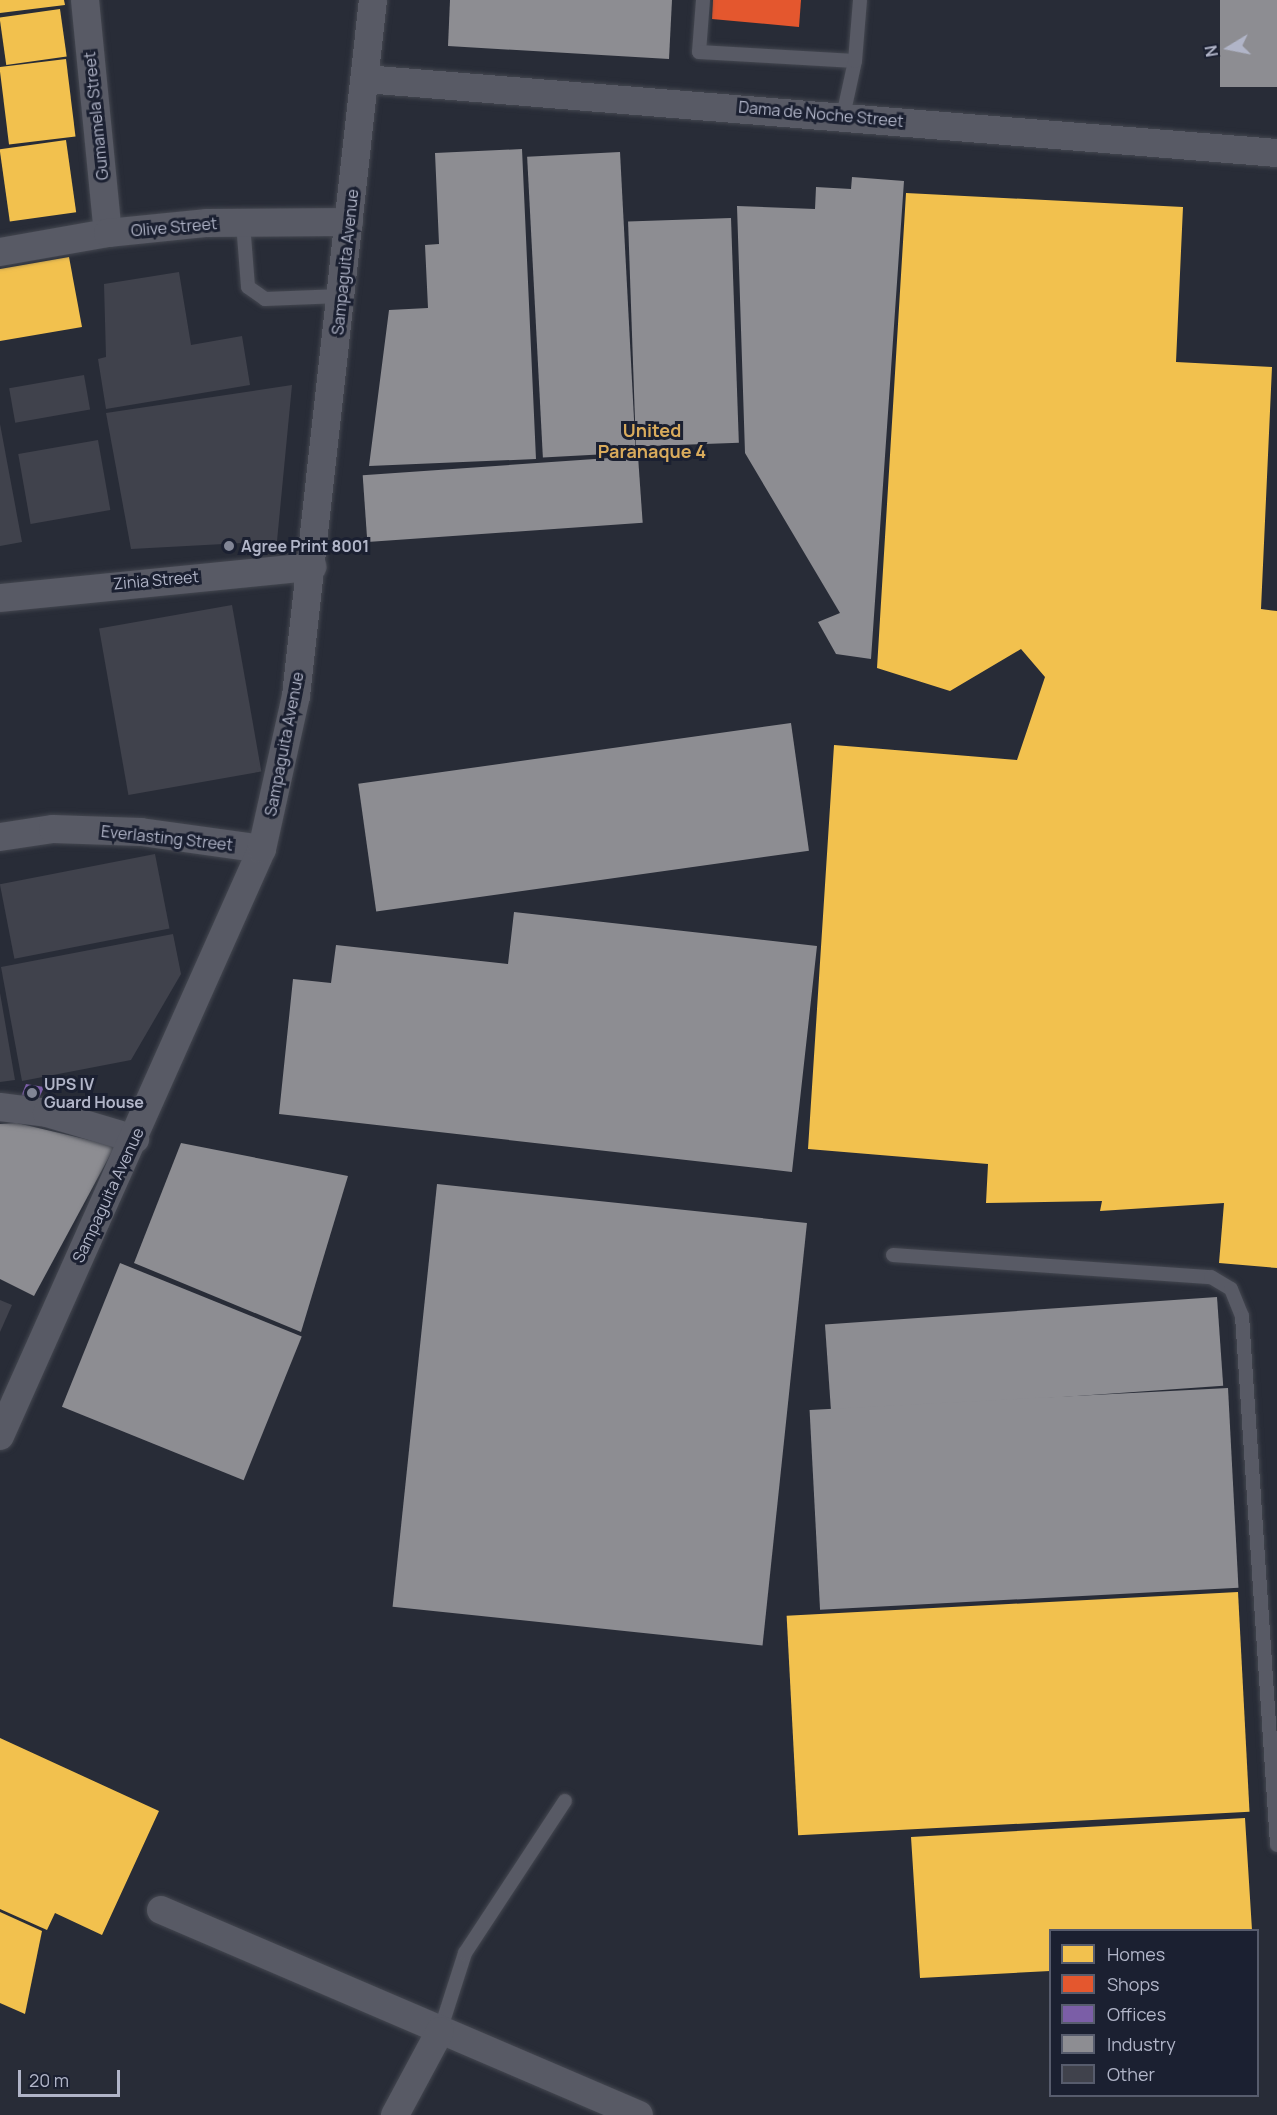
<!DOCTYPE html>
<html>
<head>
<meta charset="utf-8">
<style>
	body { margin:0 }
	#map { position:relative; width:1277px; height:2115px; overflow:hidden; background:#282c37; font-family:Manrope,sans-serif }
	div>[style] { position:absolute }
	.homes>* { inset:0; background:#f2c14e; transform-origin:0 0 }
	.shops>* { inset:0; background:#e4572e }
	.offices>* { inset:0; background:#7b5ea7 }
	.industry>* { inset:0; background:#8d8d92; transform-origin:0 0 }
	.building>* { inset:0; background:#40424c; transform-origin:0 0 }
	.roads { filter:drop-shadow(0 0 2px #444750) drop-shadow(0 0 2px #444750) }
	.lane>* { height:14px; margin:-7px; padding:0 7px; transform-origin:7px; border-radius:7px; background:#585a65 }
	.street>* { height:28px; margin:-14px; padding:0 14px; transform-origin:14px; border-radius:14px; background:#585a65 }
	.dots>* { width:16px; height:16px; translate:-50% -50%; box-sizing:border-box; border:3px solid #1b2031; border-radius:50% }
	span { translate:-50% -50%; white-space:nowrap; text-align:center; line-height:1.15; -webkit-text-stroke:6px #1b2031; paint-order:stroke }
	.street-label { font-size:16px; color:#b1b5c8 }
	.poi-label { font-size:16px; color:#b1b5c8; font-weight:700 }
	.left { translate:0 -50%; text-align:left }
	.neighbourhood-label { font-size:18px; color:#d9ab5c; font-weight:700 }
	.legend { position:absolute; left:1049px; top:1929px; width:210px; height:168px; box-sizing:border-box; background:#1b2031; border:2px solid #575c6d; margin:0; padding:8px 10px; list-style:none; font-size:18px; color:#b1b5c8 }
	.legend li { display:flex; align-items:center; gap:12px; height:30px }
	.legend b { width:30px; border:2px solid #575c6d }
	.north { position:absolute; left:1199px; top:18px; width:60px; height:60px; -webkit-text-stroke:4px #1b2031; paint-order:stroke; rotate:260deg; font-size:16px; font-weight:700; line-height:24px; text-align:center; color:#b1b5c8 }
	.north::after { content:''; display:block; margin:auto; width:21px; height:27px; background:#b1b5c8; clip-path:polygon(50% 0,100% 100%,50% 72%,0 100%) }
	.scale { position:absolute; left:18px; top:2070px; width:102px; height:27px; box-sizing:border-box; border:3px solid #b1b5c8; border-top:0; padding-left:8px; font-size:18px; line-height:21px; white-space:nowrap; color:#b1b5c8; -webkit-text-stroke:4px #1b2031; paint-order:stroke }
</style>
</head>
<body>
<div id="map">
	<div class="homes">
		<div style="clip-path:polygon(0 0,64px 0,65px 5px,0 13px)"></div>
		<div style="left:60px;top:9px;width:48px;height:61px;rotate:82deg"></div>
		<div style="left:66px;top:59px;width:78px;height:67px;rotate:83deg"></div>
		<div style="left:66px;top:140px;width:73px;height:67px;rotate:82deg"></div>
		<div style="clip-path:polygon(906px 193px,1183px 207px,1176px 362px,1272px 367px,1261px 609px,1277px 611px,1277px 1268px,1219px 1263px,1224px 1203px,1100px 1211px,1102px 1201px,986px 1203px,988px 1164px,808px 1149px,834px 745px,1017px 760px,1045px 677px,1021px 649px,950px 691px,877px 668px)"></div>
		<div style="clip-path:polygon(69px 257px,82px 327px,0 341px,0 269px)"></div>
		<div style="left:1238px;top:1592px;width:220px;height:452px;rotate:87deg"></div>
		<div style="clip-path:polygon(0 1738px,159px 1811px,102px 1935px,55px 1913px,47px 1930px,0 1909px)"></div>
		<div style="clip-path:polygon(1245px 1818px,1252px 1930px,1050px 1930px,1050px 1971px,920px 1978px,911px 1837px)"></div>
		<div style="clip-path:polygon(0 1912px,42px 1931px,25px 2014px,0 2003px)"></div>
	</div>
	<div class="shops">
		<div style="clip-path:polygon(713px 0,801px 0,799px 27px,712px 19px)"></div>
	</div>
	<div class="offices">
		<div style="clip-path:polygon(26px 1084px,44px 1087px,37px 1103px,20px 1099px)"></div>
	</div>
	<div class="industry">
		<div style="clip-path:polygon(450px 0,672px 0,669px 59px,448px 46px)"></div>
		<div style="left:1220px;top:0;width:57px;height:87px"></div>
		<div style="clip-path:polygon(522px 149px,536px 459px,369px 466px,389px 310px,428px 308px,425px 245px,439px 244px,435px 153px)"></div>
		<div style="left:620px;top:152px;width:301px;height:93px;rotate:87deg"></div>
		<div style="clip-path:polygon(852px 177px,904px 181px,871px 659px,836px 654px,818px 622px,840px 613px,745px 453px,737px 206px,815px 209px,816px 187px,851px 189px)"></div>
		<div style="left:731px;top:218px;width:225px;height:103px;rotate:88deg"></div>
		<div style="left:638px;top:456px;width:67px;height:276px;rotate:86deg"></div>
		<div style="left:791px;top:723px;width:129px;height:437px;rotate:82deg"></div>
		<div style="clip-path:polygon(514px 912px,817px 946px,792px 1172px,279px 1114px,293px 979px,331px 983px,336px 945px,508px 964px)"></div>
		<div style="clip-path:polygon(17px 1123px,115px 1146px,34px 1296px,0 1279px,0 1124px)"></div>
		<div style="clip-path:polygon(181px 1143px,348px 1176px,301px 1332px,134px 1263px)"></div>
		<div style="left:437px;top:1184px;width:372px;height:425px;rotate:6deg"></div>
		<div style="left:120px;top:1263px;width:196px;height:155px;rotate:22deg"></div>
		<div style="left:1217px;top:1297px;width:89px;height:393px;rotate:86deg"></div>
		<div style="left:1228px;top:1388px;width:200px;height:419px;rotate:87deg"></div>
	</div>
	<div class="building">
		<div style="clip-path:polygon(179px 272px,191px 345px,242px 336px,250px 385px,106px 409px,98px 359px,106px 357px,104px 284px)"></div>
		<div style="left:84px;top:375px;width:35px;height:76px;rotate:80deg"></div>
		<div style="clip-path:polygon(292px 385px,277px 541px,131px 549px,106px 413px)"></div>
		<div style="clip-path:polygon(0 424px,22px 542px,0 546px)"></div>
		<div style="left:98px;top:440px;width:71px;height:81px;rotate:80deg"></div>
		<div style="left:232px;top:605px;width:169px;height:135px;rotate:80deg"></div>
		<div style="left:155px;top:854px;width:76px;height:158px;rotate:79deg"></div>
		<div style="clip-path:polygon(173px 934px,181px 974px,131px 1060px,22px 1081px,1px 967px)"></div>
		<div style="clip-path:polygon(0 993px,15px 1080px,0 1082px)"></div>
		<div style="clip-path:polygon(0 1300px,12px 1305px,0 1332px)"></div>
	</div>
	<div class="roads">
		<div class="lane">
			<div style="left:703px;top:0;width:52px;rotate:94.4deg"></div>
			<div style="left:699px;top:52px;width:156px;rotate:3.3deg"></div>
			<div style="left:843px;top:116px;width:56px;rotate:-77.7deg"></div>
			<div style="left:855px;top:61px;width:61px;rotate:-85.3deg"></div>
			<div style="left:243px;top:223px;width:64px;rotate:85.5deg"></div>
			<div style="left:248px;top:287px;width:21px;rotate:35deg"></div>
			<div style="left:265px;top:299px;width:76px;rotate:-2.3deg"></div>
			<div style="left:893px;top:1255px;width:319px;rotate:4deg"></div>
			<div style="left:1211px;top:1277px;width:23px;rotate:31deg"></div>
			<div style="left:1231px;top:1289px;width:29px;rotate:68deg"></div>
			<div style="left:1242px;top:1316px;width:530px;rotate:86.21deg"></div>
			<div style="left:440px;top:2031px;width:82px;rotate:-72.2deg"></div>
			<div style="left:465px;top:1953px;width:182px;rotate:-56.7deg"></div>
		</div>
		<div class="street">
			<div style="left:85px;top:0;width:234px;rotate:84.4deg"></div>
			<div style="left:365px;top:79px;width:915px;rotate:4.64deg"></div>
			<div style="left:0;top:252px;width:110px;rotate:-10deg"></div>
			<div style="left:108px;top:233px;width:100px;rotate:-5.8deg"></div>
			<div style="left:207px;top:223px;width:142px;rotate:-0.4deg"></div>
			<div style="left:0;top:598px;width:314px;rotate:-5.7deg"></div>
			<div style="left:0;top:837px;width:54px;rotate:-8.6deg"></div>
			<div style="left:53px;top:829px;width:88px;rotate:2deg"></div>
			<div style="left:141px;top:832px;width:122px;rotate:8deg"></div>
			<div style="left:0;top:1107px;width:47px;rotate:7.3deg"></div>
			<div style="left:47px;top:1113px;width:92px;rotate:16.5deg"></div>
			<div style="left:0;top:1436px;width:643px;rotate:-65.95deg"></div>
			<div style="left:262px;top:849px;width:157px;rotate:-77.5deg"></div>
			<div style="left:296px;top:696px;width:700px;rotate:-83.69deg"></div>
			<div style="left:161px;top:1910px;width:520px;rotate:23.21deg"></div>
			<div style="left:395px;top:2115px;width:95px;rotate:-61.8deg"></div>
		</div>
	</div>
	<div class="dots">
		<div style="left:229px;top:546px;background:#818595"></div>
		<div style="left:32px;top:1093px;background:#818595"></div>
	</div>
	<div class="street-label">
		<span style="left:821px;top:114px;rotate:5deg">Dama de Noche Street</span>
		<span style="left:96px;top:116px;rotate:-96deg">Gumamela Street</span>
		<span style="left:174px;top:227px;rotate:-5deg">Olive Street</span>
		<span style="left:345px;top:262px;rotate:-84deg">Sampaguita Avenue</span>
		<span style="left:156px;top:580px;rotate:-5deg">Zinia Street</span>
		<span style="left:284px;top:744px;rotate:-79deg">Sampaguita Avenue</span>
		<span style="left:167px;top:838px;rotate:6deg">Everlasting Street</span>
		<span style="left:108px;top:1195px;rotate:-65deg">Sampaguita Avenue</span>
	</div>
	<div class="poi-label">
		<span class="left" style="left:241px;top:546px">Agree Print 8001</span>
		<span class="left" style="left:44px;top:1093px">UPS IV<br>Guard House</span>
	</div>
	<div class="neighbourhood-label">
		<span style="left:652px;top:441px">United<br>Paranaque 4</span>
	</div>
	<ul class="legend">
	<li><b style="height:16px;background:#f2c14e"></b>Homes</li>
	<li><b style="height:16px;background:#e4572e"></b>Shops</li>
	<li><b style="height:16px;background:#7b5ea7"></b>Offices</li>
	<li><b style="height:16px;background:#8d8d92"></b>Industry</li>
	<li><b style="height:16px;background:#40424c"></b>Other</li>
	</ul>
	<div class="north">N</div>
	<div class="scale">20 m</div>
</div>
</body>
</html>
